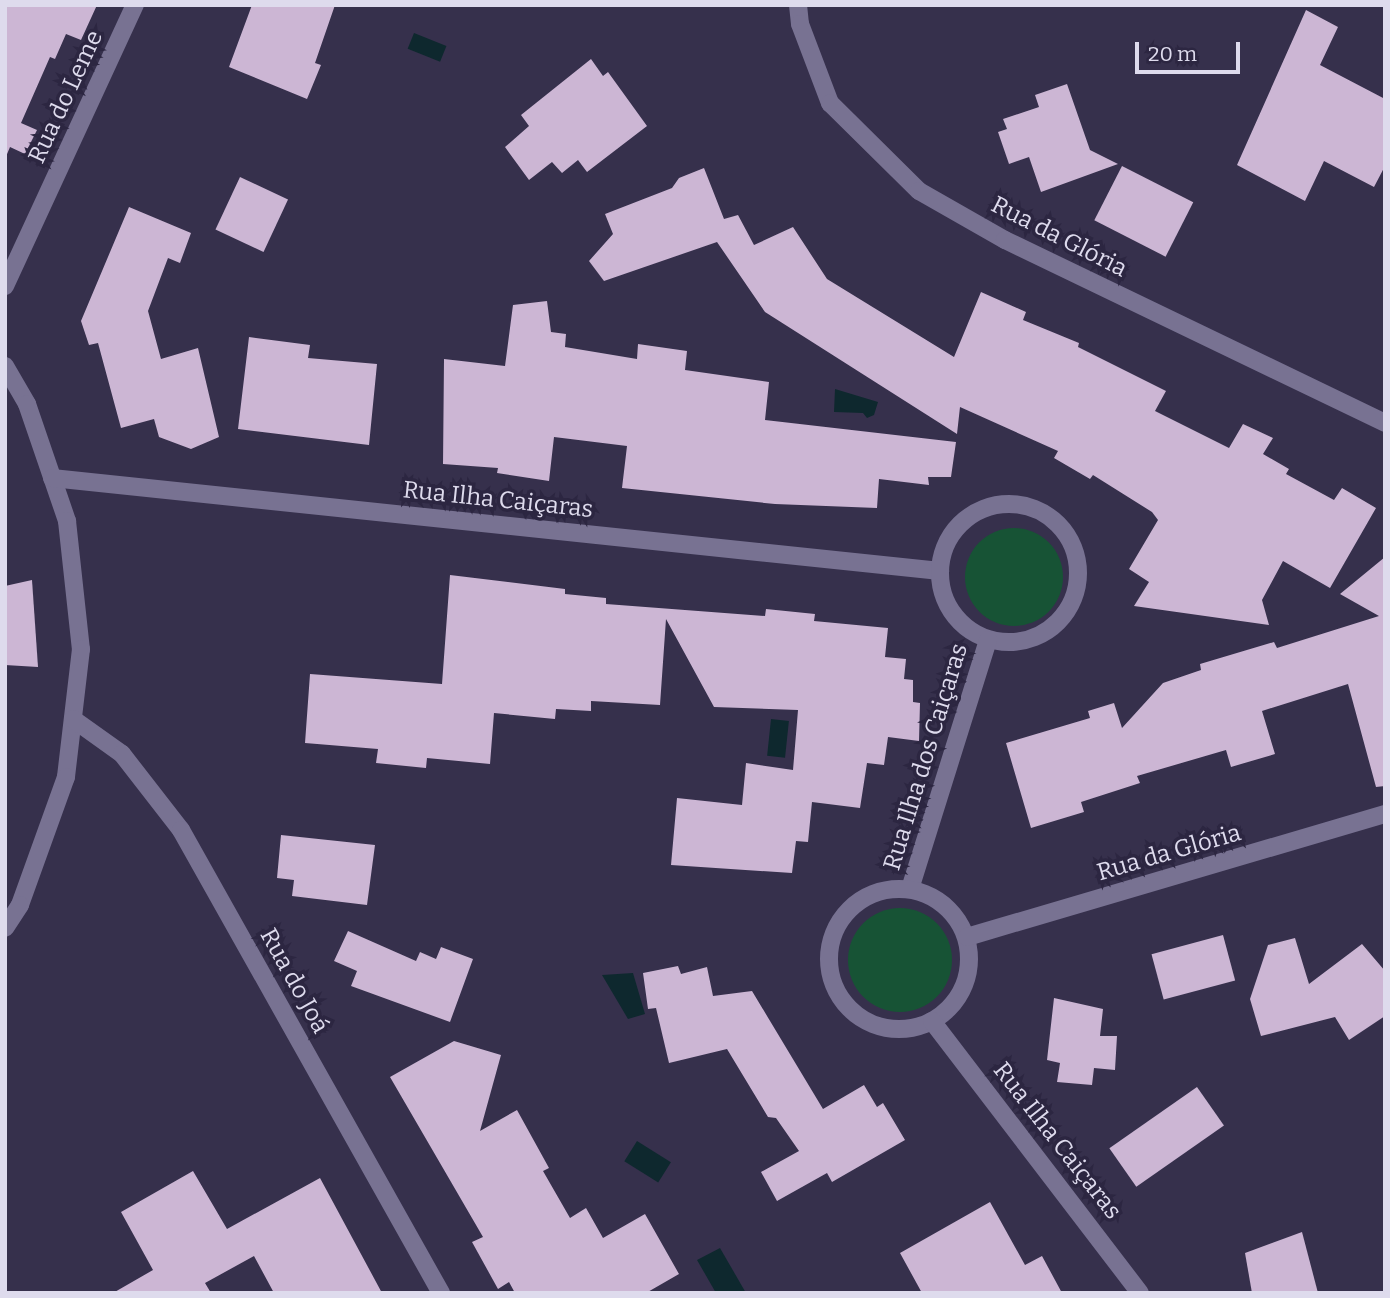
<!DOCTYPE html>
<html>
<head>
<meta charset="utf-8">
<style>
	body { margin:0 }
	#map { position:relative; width:1390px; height:1298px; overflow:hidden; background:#36304c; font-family:Bitter,serif }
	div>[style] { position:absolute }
	.green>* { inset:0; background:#175335 }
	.round { border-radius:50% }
	.water>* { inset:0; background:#0e282e; transform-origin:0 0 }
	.building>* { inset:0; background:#ccb6d4; transform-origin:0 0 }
	.minor>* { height:18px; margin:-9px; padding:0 9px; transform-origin:9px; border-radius:9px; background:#787292 }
	.minor>.ring { margin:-9px; padding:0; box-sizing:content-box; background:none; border:18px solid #787292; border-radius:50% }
	span { translate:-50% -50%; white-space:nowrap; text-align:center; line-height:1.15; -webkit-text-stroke:7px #2c2641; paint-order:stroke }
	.street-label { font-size:24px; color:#dedbed }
	.frame { position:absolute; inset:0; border:7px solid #dedbed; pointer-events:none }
	.scale { position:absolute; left:1135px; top:42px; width:105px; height:32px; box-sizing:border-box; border:4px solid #dedbed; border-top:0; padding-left:9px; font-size:21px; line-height:24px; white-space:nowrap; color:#dedbed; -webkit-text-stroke:5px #2c2641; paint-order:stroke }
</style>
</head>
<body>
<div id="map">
	<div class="green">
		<div class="round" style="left:965px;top:528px;width:98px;height:98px"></div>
		<div class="round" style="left:848px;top:908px;width:104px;height:104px"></div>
	</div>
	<div class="water">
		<div style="left:414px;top:33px;width:35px;height:17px;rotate:22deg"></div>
		<div style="clip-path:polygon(835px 389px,878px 402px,874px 415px,867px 418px,863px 413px,834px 412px)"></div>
		<div style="left:771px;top:719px;width:18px;height:37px;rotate:6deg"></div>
		<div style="clip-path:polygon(633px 973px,645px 1014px,628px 1019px,602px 975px)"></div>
		<div style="left:637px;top:1141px;width:40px;height:24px;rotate:32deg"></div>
		<div style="clip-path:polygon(720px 1248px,746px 1293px,716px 1293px,697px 1260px)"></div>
	</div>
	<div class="building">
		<div style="clip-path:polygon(5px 5px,97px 5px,81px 40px,66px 34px,55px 59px,50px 57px,21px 123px,37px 130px,25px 154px,10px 147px,5px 159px)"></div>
		<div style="clip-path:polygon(252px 5px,335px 5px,315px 63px,321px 65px,307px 99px,229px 67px)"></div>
		<div style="clip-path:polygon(1306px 10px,1338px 27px,1320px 65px,1385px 99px,1385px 166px,1374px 187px,1324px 161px,1305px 201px,1237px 165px)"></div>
		<div style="clip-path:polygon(591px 59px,603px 76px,608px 72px,647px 126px,587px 172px,578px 160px,562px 173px,552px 162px,529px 180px,505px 147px,529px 126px,521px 115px)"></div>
		<div style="clip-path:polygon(1067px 84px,1090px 150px,1118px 164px,1041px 192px,1029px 157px,1009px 164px,998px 132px,1007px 129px,1003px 119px,1039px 107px,1035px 95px)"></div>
		<div style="left:1122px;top:166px;width:80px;height:61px;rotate:27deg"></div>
		<div style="clip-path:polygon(704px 168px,724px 219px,738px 215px,754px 245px,793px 227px,827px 279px,954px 357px,981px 292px,1026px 312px,1023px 320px,1079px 343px,1078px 347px,1166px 391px,1155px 411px,1229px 448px,1243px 424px,1273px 438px,1263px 454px,1289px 469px,1286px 474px,1334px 500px,1342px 488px,1376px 508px,1330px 588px,1283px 561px,1262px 600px,1269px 625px,1134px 606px,1149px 582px,1129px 569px,1158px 520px,1152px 512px,1093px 475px,1090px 479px,1054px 458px,1058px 451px,960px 407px,957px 434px,765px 312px,717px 242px,604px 281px,589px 261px,613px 234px,605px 214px,672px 188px,679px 178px)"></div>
		<div style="left:240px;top:177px;width:53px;height:58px;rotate:25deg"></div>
		<div style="clip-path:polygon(129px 207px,191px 233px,180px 263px,168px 258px,148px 311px,161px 359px,198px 348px,219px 437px,191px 449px,159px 437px,154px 419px,121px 428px,98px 343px,89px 345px,81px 321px)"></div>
		<div style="clip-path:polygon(547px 301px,551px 332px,566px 334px,565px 347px,637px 359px,638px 344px,687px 351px,685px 370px,769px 382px,765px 420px,956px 442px,951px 477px,928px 477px,929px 485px,879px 479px,877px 508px,775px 504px,622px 488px,627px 446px,554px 437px,549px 481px,497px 473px,498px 468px,443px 464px,444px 359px,505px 366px,513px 305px)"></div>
		<div style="clip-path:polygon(249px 337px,310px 345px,308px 358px,377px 364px,369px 445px,238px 429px)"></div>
		<div style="clip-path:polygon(1385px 557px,1385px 786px,1376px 787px,1348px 684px,1262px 711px,1275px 754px,1231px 767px,1226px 750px,1137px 776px,1140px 783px,1081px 802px,1084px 812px,1031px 828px,1006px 743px,1090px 718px,1088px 711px,1114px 703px,1122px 728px,1163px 683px,1201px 670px,1200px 664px,1274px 642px,1277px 648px,1379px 616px,1340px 594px)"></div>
		<div style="clip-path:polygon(450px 575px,565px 589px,565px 594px,606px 598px,606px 604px,765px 616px,766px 609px,815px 614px,814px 621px,888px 628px,885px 657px,906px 659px,904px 679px,913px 680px,913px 702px,920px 703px,919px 741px,888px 737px,884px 765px,867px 763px,860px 808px,812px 802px,808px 842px,796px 841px,792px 873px,671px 865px,677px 798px,742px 805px,746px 763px,793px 770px,798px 710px,714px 707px,666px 619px,660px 705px,591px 701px,591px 711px,556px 709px,555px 719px,494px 713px,490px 764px,427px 758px,426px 768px,376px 763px,378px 749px,305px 743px,310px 674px,442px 684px)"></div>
		<div style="clip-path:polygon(32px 580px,38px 667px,5px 665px,5px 586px)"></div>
		<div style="clip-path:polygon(281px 835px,375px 845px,367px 905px,292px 896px,294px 880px,277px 878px)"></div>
		<div style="clip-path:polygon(348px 931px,416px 961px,420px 952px,436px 959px,441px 947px,473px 959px,450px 1022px,351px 986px,357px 971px,334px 961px)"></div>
		<div style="left:1223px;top:935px;width:47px;height:74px;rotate:75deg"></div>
		<div style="clip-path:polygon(1295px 938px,1309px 984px,1362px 944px,1385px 971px,1385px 1016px,1349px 1040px,1335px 1017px,1261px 1036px,1250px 999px,1268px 945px)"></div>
		<div style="clip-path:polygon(678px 966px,681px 974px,707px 967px,713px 996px,752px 991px,823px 1109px,864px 1085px,877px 1107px,883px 1103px,905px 1140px,832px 1182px,827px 1173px,777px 1201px,761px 1172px,799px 1151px,776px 1118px,768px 1117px,727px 1049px,669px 1063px,656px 1008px,648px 1009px,643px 973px)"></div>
		<div style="clip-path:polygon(1054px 998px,1103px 1009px,1100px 1036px,1117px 1036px,1115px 1070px,1094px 1068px,1092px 1085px,1057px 1082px,1060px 1063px,1047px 1060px)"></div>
		<div style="clip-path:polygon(454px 1041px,501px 1055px,480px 1131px,517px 1110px,549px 1168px,543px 1171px,570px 1218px,586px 1208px,603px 1238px,645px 1214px,679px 1274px,646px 1293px,515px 1293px,509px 1282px,498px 1289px,472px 1242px,483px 1237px,390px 1077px)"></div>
		<div style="left:1197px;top:1087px;width:47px;height:107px;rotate:55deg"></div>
		<div style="clip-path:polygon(193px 1171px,227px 1229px,320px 1178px,382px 1293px,274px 1293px,254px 1256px,205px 1283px,211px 1293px,113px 1293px,153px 1270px,121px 1212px)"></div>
		<div style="clip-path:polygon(990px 1202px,1025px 1265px,1042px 1256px,1062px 1293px,922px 1293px,900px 1253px)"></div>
		<div style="clip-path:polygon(1302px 1232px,1318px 1293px,1252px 1293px,1245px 1253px)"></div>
	</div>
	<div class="minor">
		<div style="left:798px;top:5px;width:19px;rotate:84deg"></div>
		<div style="left:800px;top:24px;width:85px;rotate:69.2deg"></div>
		<div style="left:830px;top:103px;width:125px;rotate:44.7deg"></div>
		<div style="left:919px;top:191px;width:99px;rotate:29.7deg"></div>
		<div style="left:1005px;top:240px;width:422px;rotate:25.7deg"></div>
		<div style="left:5px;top:286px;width:310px;rotate:-65.2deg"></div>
		<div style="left:5px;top:366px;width:44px;rotate:59.9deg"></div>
		<div style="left:27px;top:404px;width:124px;rotate:71.1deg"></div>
		<div style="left:67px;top:521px;width:129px;rotate:83.8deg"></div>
		<div style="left:81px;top:649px;width:129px;rotate:96.7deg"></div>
		<div style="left:66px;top:777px;width:136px;rotate:109.8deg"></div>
		<div style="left:20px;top:905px;width:27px;rotate:123deg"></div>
		<div style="left:52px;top:478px;width:893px;rotate:5.98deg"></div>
		<div class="ring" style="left:940px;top:504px;width:120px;height:120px"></div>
		<div style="left:73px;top:719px;width:60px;rotate:35.5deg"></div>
		<div style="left:122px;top:754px;width:96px;rotate:52.2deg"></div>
		<div style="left:181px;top:830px;width:531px;rotate:60.68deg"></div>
		<div style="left:910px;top:889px;width:261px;rotate:-72.6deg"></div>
		<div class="ring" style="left:829px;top:889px;width:122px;height:122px"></div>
		<div style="left:967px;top:937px;width:436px;rotate:-16.4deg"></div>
		<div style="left:932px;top:1021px;width:342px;rotate:52.6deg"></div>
	</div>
	<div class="street-label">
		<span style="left:66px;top:97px;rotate:-65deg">Rua do Leme</span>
		<span style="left:1059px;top:237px;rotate:27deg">Rua da Glória</span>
		<span style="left:498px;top:500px;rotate:6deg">Rua Ilha Caiçaras</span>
		<span style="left:926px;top:757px;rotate:-73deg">Rua Ilha dos Caiçaras</span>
		<span style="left:1169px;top:853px;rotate:-16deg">Rua da Glória</span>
		<span style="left:294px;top:981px;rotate:61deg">Rua do Joá</span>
		<span style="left:1057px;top:1141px;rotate:52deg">Rua Ilha Caiçaras</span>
	</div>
	<div class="frame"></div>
	<div class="scale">20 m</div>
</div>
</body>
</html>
